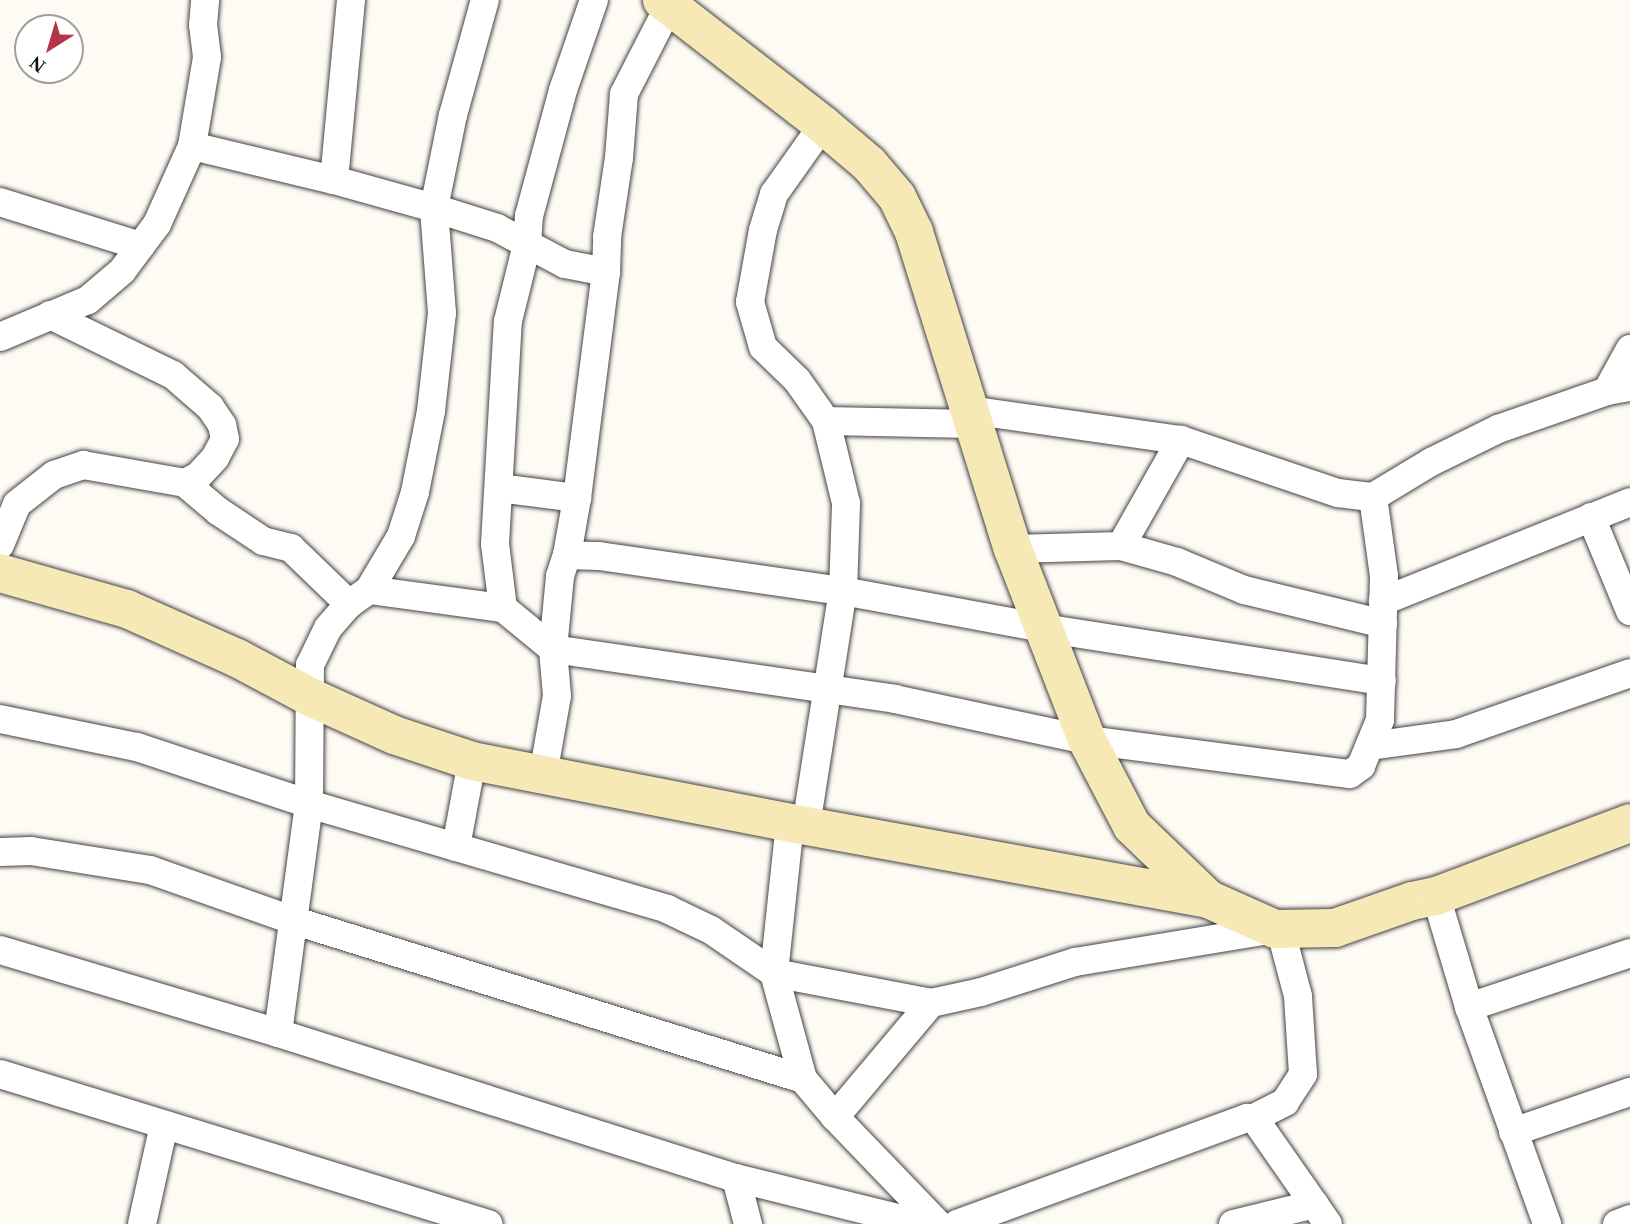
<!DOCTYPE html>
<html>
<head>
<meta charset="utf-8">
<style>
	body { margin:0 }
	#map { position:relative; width:1630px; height:1224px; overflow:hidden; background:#fefbf5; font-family:"Times New Roman",serif }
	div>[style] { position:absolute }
	.roads { filter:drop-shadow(0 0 2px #434343) drop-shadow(0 0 2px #434343) }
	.street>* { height:28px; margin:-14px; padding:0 14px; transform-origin:14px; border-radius:14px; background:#fff }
	.secondary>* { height:38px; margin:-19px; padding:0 19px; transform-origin:19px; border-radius:19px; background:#f7e9b6 }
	span { translate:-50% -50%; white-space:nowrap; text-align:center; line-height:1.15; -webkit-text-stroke:7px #fff; paint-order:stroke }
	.north { position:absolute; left:14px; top:14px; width:70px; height:70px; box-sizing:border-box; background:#fff; border:2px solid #9f9f9f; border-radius:50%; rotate:217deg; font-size:19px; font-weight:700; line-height:28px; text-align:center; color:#101010 }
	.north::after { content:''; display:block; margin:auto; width:24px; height:32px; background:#b43549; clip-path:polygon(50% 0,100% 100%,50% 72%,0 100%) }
</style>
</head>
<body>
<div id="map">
	<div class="roads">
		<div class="street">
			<div style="left:192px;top:146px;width:146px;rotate:13.5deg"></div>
			<div style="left:334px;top:180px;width:104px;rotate:15.6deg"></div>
			<div style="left:434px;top:208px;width:66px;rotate:17.6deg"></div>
			<div style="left:497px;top:228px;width:77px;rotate:27.9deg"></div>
			<div style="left:565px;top:264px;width:42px;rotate:11deg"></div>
			<div style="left:334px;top:180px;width:181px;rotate:-84.6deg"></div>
			<div style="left:0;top:202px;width:147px;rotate:17.4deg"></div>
			<div style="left:50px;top:315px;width:137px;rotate:26deg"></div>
			<div style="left:173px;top:375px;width:49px;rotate:40.9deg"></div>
			<div style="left:210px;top:407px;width:22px;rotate:56deg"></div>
			<div style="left:222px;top:425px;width:14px;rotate:78deg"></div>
			<div style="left:225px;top:439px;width:21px;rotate:118deg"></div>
			<div style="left:215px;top:458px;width:25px;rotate:133deg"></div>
			<div style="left:198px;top:476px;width:15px;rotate:152deg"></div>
			<div style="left:0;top:337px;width:95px;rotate:-22.8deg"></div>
			<div style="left:88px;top:300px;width:45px;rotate:-40.5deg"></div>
			<div style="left:122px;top:271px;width:59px;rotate:-53.3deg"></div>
			<div style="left:157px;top:224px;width:85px;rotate:-65.8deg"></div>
			<div style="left:192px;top:146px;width:90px;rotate:-80.4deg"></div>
			<div style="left:207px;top:57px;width:32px;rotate:-97deg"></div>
			<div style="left:203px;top:25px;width:25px;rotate:-85deg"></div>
			<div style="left:1607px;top:391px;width:48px;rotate:-61.3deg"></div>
			<div style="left:969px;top:410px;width:214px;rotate:8.1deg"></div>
			<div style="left:1181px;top:440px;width:166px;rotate:18.7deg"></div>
			<div style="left:1338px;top:493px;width:35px;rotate:7deg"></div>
			<div style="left:1373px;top:497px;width:68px;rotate:-31.1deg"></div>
			<div style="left:1431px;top:462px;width:75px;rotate:-26.2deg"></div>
			<div style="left:1498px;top:429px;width:115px;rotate:-19.2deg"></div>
			<div style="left:1607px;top:391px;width:23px;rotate:-10deg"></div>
			<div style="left:826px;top:421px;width:147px;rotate:1.2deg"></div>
			<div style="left:499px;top:488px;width:79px;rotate:7.3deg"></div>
			<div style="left:1591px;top:517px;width:102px;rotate:67.5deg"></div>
			<div style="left:0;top:545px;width:44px;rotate:-67.5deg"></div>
			<div style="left:17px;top:504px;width:47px;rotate:-38.1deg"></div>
			<div style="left:54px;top:475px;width:31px;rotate:-19deg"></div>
			<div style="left:83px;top:465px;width:104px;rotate:10deg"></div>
			<div style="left:185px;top:483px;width:43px;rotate:40.3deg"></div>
			<div style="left:218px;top:511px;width:54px;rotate:33.7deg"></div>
			<div style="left:263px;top:541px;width:29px;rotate:14deg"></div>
			<div style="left:291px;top:548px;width:81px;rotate:44deg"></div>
			<div style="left:1121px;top:546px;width:122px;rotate:-60.5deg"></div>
			<div style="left:1013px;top:549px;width:108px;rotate:-1.6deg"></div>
			<div style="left:1121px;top:546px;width:58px;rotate:15.9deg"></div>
			<div style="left:1177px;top:562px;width:73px;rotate:22.7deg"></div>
			<div style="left:1244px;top:590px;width:143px;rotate:13.7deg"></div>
			<div style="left:567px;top:555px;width:32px;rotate:2deg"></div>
			<div style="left:599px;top:556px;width:246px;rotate:8.2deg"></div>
			<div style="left:843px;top:591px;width:203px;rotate:10.5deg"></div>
			<div style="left:1043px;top:628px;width:343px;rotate:8.9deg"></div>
			<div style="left:369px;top:590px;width:135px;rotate:7.7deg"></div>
			<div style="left:503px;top:608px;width:65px;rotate:39.4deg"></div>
			<div style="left:553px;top:649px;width:346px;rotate:8.3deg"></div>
			<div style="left:895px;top:699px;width:196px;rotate:12.1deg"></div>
			<div style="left:1087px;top:740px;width:265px;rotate:7.4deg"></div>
			<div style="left:1350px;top:774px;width:14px;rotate:-36deg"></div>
			<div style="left:1361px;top:766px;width:50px;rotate:-67.6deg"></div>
			<div style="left:1380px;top:720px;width:144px;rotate:-88.4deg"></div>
			<div style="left:1384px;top:576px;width:80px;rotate:-97.9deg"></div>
			<div style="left:1383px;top:601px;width:266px;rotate:-21.8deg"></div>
			<div style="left:503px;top:608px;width:64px;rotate:-97.1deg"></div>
			<div style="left:495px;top:544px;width:223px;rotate:-86.7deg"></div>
			<div style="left:508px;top:321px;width:79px;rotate:-76.1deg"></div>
			<div style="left:527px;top:244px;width:28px;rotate:-86deg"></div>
			<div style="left:529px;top:216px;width:131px;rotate:-74.9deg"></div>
			<div style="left:563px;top:90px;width:95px;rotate:-71deg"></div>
			<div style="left:0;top:719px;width:140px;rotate:11.6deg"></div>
			<div style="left:137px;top:747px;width:181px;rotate:18.3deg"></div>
			<div style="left:309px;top:804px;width:373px;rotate:16.3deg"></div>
			<div style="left:667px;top:909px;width:49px;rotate:25.5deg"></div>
			<div style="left:711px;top:930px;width:76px;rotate:34.3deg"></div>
			<div style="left:774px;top:973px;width:110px;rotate:74.7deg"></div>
			<div style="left:803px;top:1079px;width:50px;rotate:49.9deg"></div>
			<div style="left:835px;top:1117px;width:149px;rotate:46.1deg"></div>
			<div style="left:1370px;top:746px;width:87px;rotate:-7.9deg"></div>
			<div style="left:1456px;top:734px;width:184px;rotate:-19.3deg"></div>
			<div style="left:543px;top:775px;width:80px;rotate:-80deg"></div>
			<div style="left:557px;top:696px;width:47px;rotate:-94.9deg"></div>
			<div style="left:553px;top:649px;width:73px;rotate:-84.5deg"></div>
			<div style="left:560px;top:576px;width:22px;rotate:-72deg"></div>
			<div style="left:567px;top:555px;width:58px;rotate:-80deg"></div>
			<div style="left:577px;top:498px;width:228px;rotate:-82.7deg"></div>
			<div style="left:606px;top:272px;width:35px;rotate:-88deg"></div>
			<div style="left:607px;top:237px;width:80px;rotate:-81.4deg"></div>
			<div style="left:619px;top:158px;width:64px;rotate:-85.5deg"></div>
			<div style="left:624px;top:94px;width:99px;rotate:-62.9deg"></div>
			<div style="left:790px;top:823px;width:151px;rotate:96.1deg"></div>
			<div style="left:774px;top:973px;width:160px;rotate:10.8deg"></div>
			<div style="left:806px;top:826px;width:238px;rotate:-81.1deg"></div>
			<div style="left:843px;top:591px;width:88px;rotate:-88deg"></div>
			<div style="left:846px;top:503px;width:84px;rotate:-103.7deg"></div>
			<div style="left:826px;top:421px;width:50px;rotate:-125.3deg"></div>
			<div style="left:797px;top:380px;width:47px;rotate:-135.9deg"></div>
			<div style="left:763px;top:347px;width:47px;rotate:-106.1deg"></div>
			<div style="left:750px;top:302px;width:73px;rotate:-79.8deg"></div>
			<div style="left:763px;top:230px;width:38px;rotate:-73deg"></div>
			<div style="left:774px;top:194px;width:85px;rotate:-54.6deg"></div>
			<div style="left:456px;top:847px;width:87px;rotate:-79.5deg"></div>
			<div style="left:0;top:852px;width:31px;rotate:-2deg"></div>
			<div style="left:31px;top:851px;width:121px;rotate:9.1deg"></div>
			<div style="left:150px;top:870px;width:151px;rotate:19.4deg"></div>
			<div style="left:292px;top:920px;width:535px;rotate:17.28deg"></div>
			<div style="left:1436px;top:896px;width:116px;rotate:73.4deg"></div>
			<div style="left:1469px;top:1007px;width:231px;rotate:70.2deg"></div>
			<div style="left:0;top:950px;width:290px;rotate:16.6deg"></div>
			<div style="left:278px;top:1033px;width:480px;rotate:17.6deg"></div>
			<div style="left:736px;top:1178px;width:192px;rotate:13.9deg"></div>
			<div style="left:1469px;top:1007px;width:170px;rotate:-18.5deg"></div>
			<div style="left:278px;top:1033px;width:231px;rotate:-82.3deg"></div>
			<div style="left:309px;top:804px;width:139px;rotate:-89.6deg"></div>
			<div style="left:310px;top:665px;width:41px;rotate:-64.1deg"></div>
			<div style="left:328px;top:628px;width:32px;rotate:-49deg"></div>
			<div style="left:349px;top:604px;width:24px;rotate:-35deg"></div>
			<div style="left:369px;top:590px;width:63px;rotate:-59.3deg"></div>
			<div style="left:401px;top:536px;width:46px;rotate:-72.3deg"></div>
			<div style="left:415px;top:492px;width:83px;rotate:-78.8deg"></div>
			<div style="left:431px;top:411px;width:99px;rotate:-83.6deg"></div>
			<div style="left:442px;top:313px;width:105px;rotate:-94.4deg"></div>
			<div style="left:434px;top:208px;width:95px;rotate:-78.5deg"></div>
			<div style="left:453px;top:115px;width:119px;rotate:-74.5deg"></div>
			<div style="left:0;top:1074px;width:511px;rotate:17.09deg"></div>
			<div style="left:835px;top:1117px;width:149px;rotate:-49.9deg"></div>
			<div style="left:931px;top:1003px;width:51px;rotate:-12.4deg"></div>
			<div style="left:981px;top:992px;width:99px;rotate:-17.7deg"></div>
			<div style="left:1075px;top:962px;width:203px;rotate:-9.4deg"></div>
			<div style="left:1254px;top:1118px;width:35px;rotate:-27deg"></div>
			<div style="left:1285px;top:1102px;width:33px;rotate:-57deg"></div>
			<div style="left:1303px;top:1074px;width:78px;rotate:-93.7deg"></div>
			<div style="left:1298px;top:996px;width:70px;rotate:-104.8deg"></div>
			<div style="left:1513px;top:1132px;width:124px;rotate:-18.9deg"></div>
			<div style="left:736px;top:1178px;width:48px;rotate:75.4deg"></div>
			<div style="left:142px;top:1224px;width:101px;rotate:-77.5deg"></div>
			<div style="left:957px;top:1224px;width:309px;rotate:-20.1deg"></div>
			<div style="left:1247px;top:1118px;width:7px"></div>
			<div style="left:1254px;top:1118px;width:129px;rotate:55.1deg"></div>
			<div style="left:1233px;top:1224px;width:84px;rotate:-13.7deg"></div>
			<div style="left:1617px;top:1224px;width:14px;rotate:-21deg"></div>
		</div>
		<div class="secondary">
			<div style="left:662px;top:0;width:204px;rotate:37.8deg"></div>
			<div style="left:823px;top:125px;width:60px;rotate:40.3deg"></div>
			<div style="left:869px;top:164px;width:43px;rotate:49.7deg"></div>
			<div style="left:897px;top:197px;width:39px;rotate:64deg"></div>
			<div style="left:914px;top:232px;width:332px;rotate:72.7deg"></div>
			<div style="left:1013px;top:549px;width:205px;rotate:68.8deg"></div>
			<div style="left:1087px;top:740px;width:97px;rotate:62.4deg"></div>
			<div style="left:1132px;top:826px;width:105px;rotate:43.8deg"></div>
			<div style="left:1208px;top:899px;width:73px;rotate:24.1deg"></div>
			<div style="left:1275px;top:929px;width:60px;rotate:-1deg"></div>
			<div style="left:1335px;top:928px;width:82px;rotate:-19.3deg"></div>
			<div style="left:1412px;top:901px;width:25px;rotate:-12deg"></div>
			<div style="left:1436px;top:896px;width:207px;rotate:-20.6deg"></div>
			<div style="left:0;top:573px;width:132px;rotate:15.8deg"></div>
			<div style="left:127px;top:609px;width:120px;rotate:24deg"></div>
			<div style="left:237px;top:658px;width:83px;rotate:28.1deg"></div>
			<div style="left:310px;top:697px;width:92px;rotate:24.3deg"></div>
			<div style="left:394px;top:735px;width:82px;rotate:18.4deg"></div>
			<div style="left:472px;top:761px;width:324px;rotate:11deg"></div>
			<div style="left:790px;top:823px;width:425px;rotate:10.3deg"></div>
		</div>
	</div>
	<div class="north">N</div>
</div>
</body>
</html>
